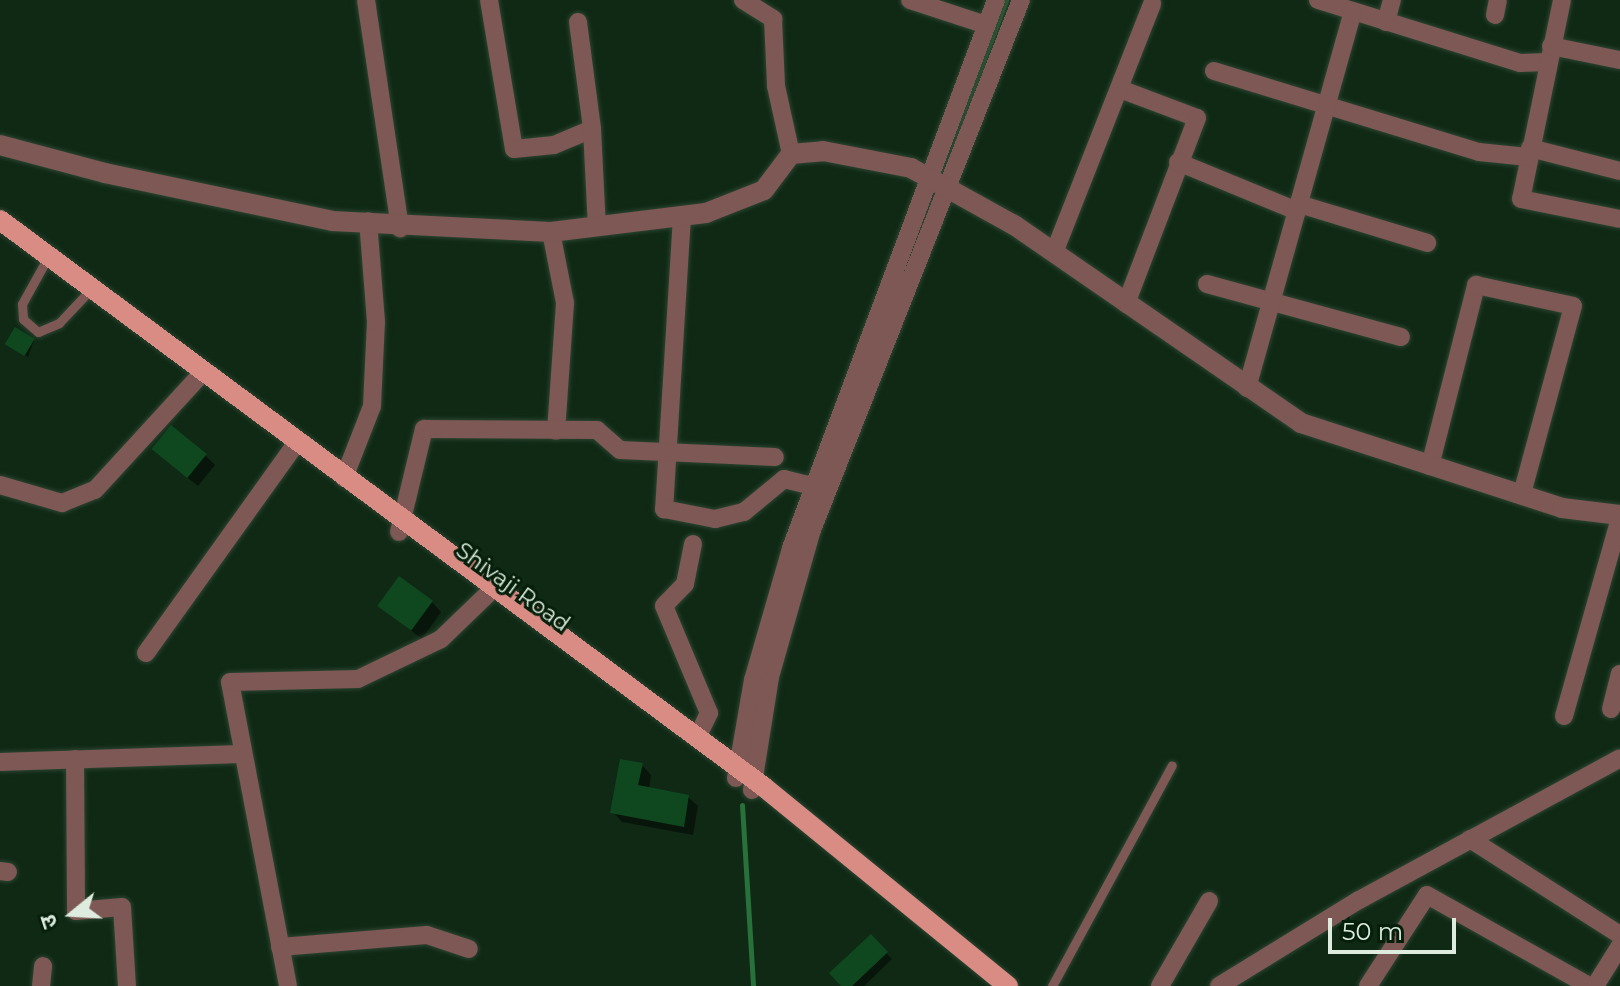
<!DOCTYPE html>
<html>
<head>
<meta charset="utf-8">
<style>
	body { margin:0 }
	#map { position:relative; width:1620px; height:986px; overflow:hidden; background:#0f2915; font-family:Montserrat,"Noto Sans Devanagari",sans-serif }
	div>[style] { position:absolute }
	.shadow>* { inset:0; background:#0007 }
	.stream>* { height:5px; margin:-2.5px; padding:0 2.5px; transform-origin:2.5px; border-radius:2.5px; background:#28713a }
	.building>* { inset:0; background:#0f481f; transform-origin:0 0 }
	.roads { filter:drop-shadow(0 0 2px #2c4431) drop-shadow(0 0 2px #2c4431) }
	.service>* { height:9px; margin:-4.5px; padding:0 4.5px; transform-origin:4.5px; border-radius:4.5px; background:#7d5854 }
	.minor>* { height:18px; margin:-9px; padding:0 9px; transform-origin:9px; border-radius:9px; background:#7d5854 }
	.tertiary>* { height:20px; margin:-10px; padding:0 10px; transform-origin:10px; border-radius:10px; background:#7d5854 }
	.primary>* { height:20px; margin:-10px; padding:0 10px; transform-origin:10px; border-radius:10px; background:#d98c84 }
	span { translate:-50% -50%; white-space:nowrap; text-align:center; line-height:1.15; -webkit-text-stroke:6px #061f0b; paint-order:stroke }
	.street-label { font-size:22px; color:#ddecde }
	.north { position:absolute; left:32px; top:874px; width:80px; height:80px; -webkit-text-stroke:6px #061f0b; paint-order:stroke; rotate:252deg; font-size:22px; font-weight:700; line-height:32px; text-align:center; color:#ddecde }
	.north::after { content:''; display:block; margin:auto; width:28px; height:36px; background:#ddecde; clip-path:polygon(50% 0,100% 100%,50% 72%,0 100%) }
	.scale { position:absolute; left:1328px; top:918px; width:128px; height:36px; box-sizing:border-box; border:4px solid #ddecde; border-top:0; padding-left:10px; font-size:24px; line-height:28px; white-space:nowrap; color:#ddecde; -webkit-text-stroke:6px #061f0b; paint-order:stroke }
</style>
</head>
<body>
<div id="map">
	<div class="shadow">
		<div style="clip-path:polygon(34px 340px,28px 357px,10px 346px)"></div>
		<div style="clip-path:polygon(205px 455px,215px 465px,198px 486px,163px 458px)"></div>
		<div style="clip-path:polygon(432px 602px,441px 612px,422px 639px,380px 606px)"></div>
		<div style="clip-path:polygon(642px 765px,651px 775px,649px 789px,688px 797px,698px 806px,693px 835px,622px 822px,613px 812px)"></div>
		<div style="clip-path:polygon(871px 937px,892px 959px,864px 986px,844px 986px)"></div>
	</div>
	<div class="stream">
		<div style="left:939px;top:180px;width:192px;rotate:-69.6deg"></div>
		<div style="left:914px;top:247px;width:62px;rotate:-70.1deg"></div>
		<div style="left:742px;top:805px;width:181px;rotate:86.5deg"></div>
	</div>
	<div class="building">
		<div style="left:15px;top:327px;width:23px;height:20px;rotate:31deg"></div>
		<div style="left:171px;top:425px;width:46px;height:31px;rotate:39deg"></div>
		<div style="left:399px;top:576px;width:42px;height:37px;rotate:36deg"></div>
		<div style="clip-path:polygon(620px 759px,643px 763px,638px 785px,689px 795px,684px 827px,610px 813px)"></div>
		<div style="clip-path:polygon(871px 934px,888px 952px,852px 986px,841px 986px,829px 973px)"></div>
	</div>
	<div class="roads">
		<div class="service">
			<div style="left:48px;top:257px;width:54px;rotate:119deg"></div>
			<div style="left:22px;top:304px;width:15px;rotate:86deg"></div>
			<div style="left:23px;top:319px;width:20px;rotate:41deg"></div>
			<div style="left:38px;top:332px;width:23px;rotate:-23deg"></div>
			<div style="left:59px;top:323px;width:48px;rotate:-46.7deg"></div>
			<div style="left:1052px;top:986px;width:251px;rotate:-61.5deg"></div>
		</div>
		<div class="minor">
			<div style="left:366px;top:0;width:231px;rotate:81.5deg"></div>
			<div style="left:489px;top:0;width:151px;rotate:80.5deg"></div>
			<div style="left:514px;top:149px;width:40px;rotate:-5.7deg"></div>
			<div style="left:554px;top:145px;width:41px;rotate:-22.8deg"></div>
			<div style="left:592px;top:129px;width:98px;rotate:87.1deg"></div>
			<div style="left:743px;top:0;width:36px;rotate:32deg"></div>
			<div style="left:773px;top:19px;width:67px;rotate:87.4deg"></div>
			<div style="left:776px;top:86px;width:70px;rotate:77.6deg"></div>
			<div style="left:910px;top:0;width:80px;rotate:18.2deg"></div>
			<div style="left:1318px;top:0;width:212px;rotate:17.3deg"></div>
			<div style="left:1520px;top:63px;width:28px;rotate:-2deg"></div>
			<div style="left:1562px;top:0;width:203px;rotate:101.6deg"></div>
			<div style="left:1521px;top:199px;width:101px;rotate:11.4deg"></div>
			<div style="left:1495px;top:15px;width:15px;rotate:-79deg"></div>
			<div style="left:578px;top:22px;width:108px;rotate:82.5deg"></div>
			<div style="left:1386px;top:22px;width:23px;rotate:-75deg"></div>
			<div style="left:1551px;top:46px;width:70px;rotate:11.5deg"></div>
			<div style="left:1214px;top:71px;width:277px;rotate:17deg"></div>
			<div style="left:1479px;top:152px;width:49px;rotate:5.8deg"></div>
			<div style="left:1120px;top:89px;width:82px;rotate:20.6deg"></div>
			<div style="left:1197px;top:118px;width:199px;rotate:110.9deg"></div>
			<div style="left:1530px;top:148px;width:93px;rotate:14.3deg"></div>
			<div style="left:1178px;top:162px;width:129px;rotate:22.4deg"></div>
			<div style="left:1299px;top:204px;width:134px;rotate:16.9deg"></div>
			<div style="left:682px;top:216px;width:294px;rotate:93.5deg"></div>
			<div style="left:664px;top:509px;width:52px;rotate:11.1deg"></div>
			<div style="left:715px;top:519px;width:30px;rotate:-14deg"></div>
			<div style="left:744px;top:512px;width:52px;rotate:-39.5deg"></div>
			<div style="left:784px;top:479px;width:30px;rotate:14deg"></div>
			<div style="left:551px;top:232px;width:72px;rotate:78.8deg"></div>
			<div style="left:565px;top:303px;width:128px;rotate:94deg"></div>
			<div style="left:1054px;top:253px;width:268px;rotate:-68.5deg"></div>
			<div style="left:1207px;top:284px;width:201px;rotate:15.3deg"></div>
			<div style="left:1247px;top:388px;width:391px;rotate:-74.3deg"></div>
			<div style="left:1430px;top:466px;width:187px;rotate:-75.7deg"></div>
			<div style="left:1476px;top:285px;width:99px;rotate:12.2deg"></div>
			<div style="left:1573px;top:306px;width:195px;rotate:105.2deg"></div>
			<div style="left:344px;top:478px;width:77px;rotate:-68.7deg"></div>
			<div style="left:372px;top:406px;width:84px;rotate:-87.3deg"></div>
			<div style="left:376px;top:322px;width:101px;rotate:-94.5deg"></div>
			<div style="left:0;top:485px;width:65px;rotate:16.2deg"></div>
			<div style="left:62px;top:503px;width:35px;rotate:-22deg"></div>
			<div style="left:95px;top:490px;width:161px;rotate:-47.5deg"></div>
			<div style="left:399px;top:532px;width:106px;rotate:-76.4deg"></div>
			<div style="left:424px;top:429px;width:173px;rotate:0.3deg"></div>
			<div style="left:597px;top:430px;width:30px;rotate:41deg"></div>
			<div style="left:620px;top:450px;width:155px;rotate:2.6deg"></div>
			<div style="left:693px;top:544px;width:41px;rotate:101.3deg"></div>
			<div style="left:685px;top:584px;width:30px;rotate:134deg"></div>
			<div style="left:664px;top:606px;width:116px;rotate:67.2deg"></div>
			<div style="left:709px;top:713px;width:28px;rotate:116deg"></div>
			<div style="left:146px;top:653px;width:259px;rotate:-54.4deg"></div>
			<div style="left:1611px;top:709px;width:36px;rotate:-76deg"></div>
			<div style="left:1564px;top:716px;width:206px;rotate:-74.2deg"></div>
			<div style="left:75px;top:759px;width:152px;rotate:89.6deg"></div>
			<div style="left:76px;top:911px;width:46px;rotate:-5deg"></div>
			<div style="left:122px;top:907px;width:79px;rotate:86.4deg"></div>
			<div style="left:0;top:762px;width:240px;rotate:-1.9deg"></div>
			<div style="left:736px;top:778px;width:99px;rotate:-80.2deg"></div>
			<div style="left:753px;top:680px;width:137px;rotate:-73.9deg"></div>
			<div style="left:791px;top:548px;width:585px;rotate:-69.49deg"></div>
			<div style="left:752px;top:790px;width:114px;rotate:-80.9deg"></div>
			<div style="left:770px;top:677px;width:153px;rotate:-74.1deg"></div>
			<div style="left:812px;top:530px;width:570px;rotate:-68.48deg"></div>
			<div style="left:1470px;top:839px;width:178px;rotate:32.6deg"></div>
			<div style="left:0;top:871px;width:8px;rotate:7deg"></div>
			<div style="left:280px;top:947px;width:147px;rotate:-4.7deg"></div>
			<div style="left:427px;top:935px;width:44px;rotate:18.4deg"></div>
			<div style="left:41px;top:986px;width:20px;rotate:-84deg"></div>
			<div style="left:288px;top:986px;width:309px;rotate:-100.8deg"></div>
			<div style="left:230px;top:682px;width:128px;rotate:-1.3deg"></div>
			<div style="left:358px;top:679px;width:92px;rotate:-25.7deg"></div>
			<div style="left:441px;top:639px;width:72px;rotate:-43.9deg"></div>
			<div style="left:1160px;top:986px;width:98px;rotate:-60deg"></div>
			<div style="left:1219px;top:986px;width:164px;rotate:-31.6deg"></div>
			<div style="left:1359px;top:900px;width:297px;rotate:-28.5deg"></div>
			<div style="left:1368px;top:986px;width:108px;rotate:-57deg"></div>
			<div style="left:1427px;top:895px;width:186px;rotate:29.3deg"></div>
			<div style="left:1595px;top:986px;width:47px;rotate:-58deg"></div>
		</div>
		<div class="tertiary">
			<div style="left:0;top:145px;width:109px;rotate:14.9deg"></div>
			<div style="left:105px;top:173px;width:232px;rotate:11.9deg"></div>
			<div style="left:332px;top:221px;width:219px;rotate:2.9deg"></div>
			<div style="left:551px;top:232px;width:156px;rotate:-7deg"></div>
			<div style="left:706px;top:213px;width:62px;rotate:-21.6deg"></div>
			<div style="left:764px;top:190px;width:45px;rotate:-53.1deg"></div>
			<div style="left:791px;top:154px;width:32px;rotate:-5deg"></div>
			<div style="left:823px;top:151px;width:90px;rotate:10.9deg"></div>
			<div style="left:911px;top:168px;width:118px;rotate:29deg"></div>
			<div style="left:1014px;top:225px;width:349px;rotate:34.6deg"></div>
			<div style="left:1301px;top:423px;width:274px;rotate:18deg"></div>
			<div style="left:1562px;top:508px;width:58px;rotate:6.9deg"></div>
		</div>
		<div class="primary">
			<div style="left:0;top:220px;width:951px;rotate:36.58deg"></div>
			<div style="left:764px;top:787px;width:315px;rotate:39.2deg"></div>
		</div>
	</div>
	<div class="street-label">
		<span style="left:513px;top:587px;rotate:36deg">Shivaji Road</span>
	</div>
	<div class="north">उ</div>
	<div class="scale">50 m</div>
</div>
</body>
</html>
